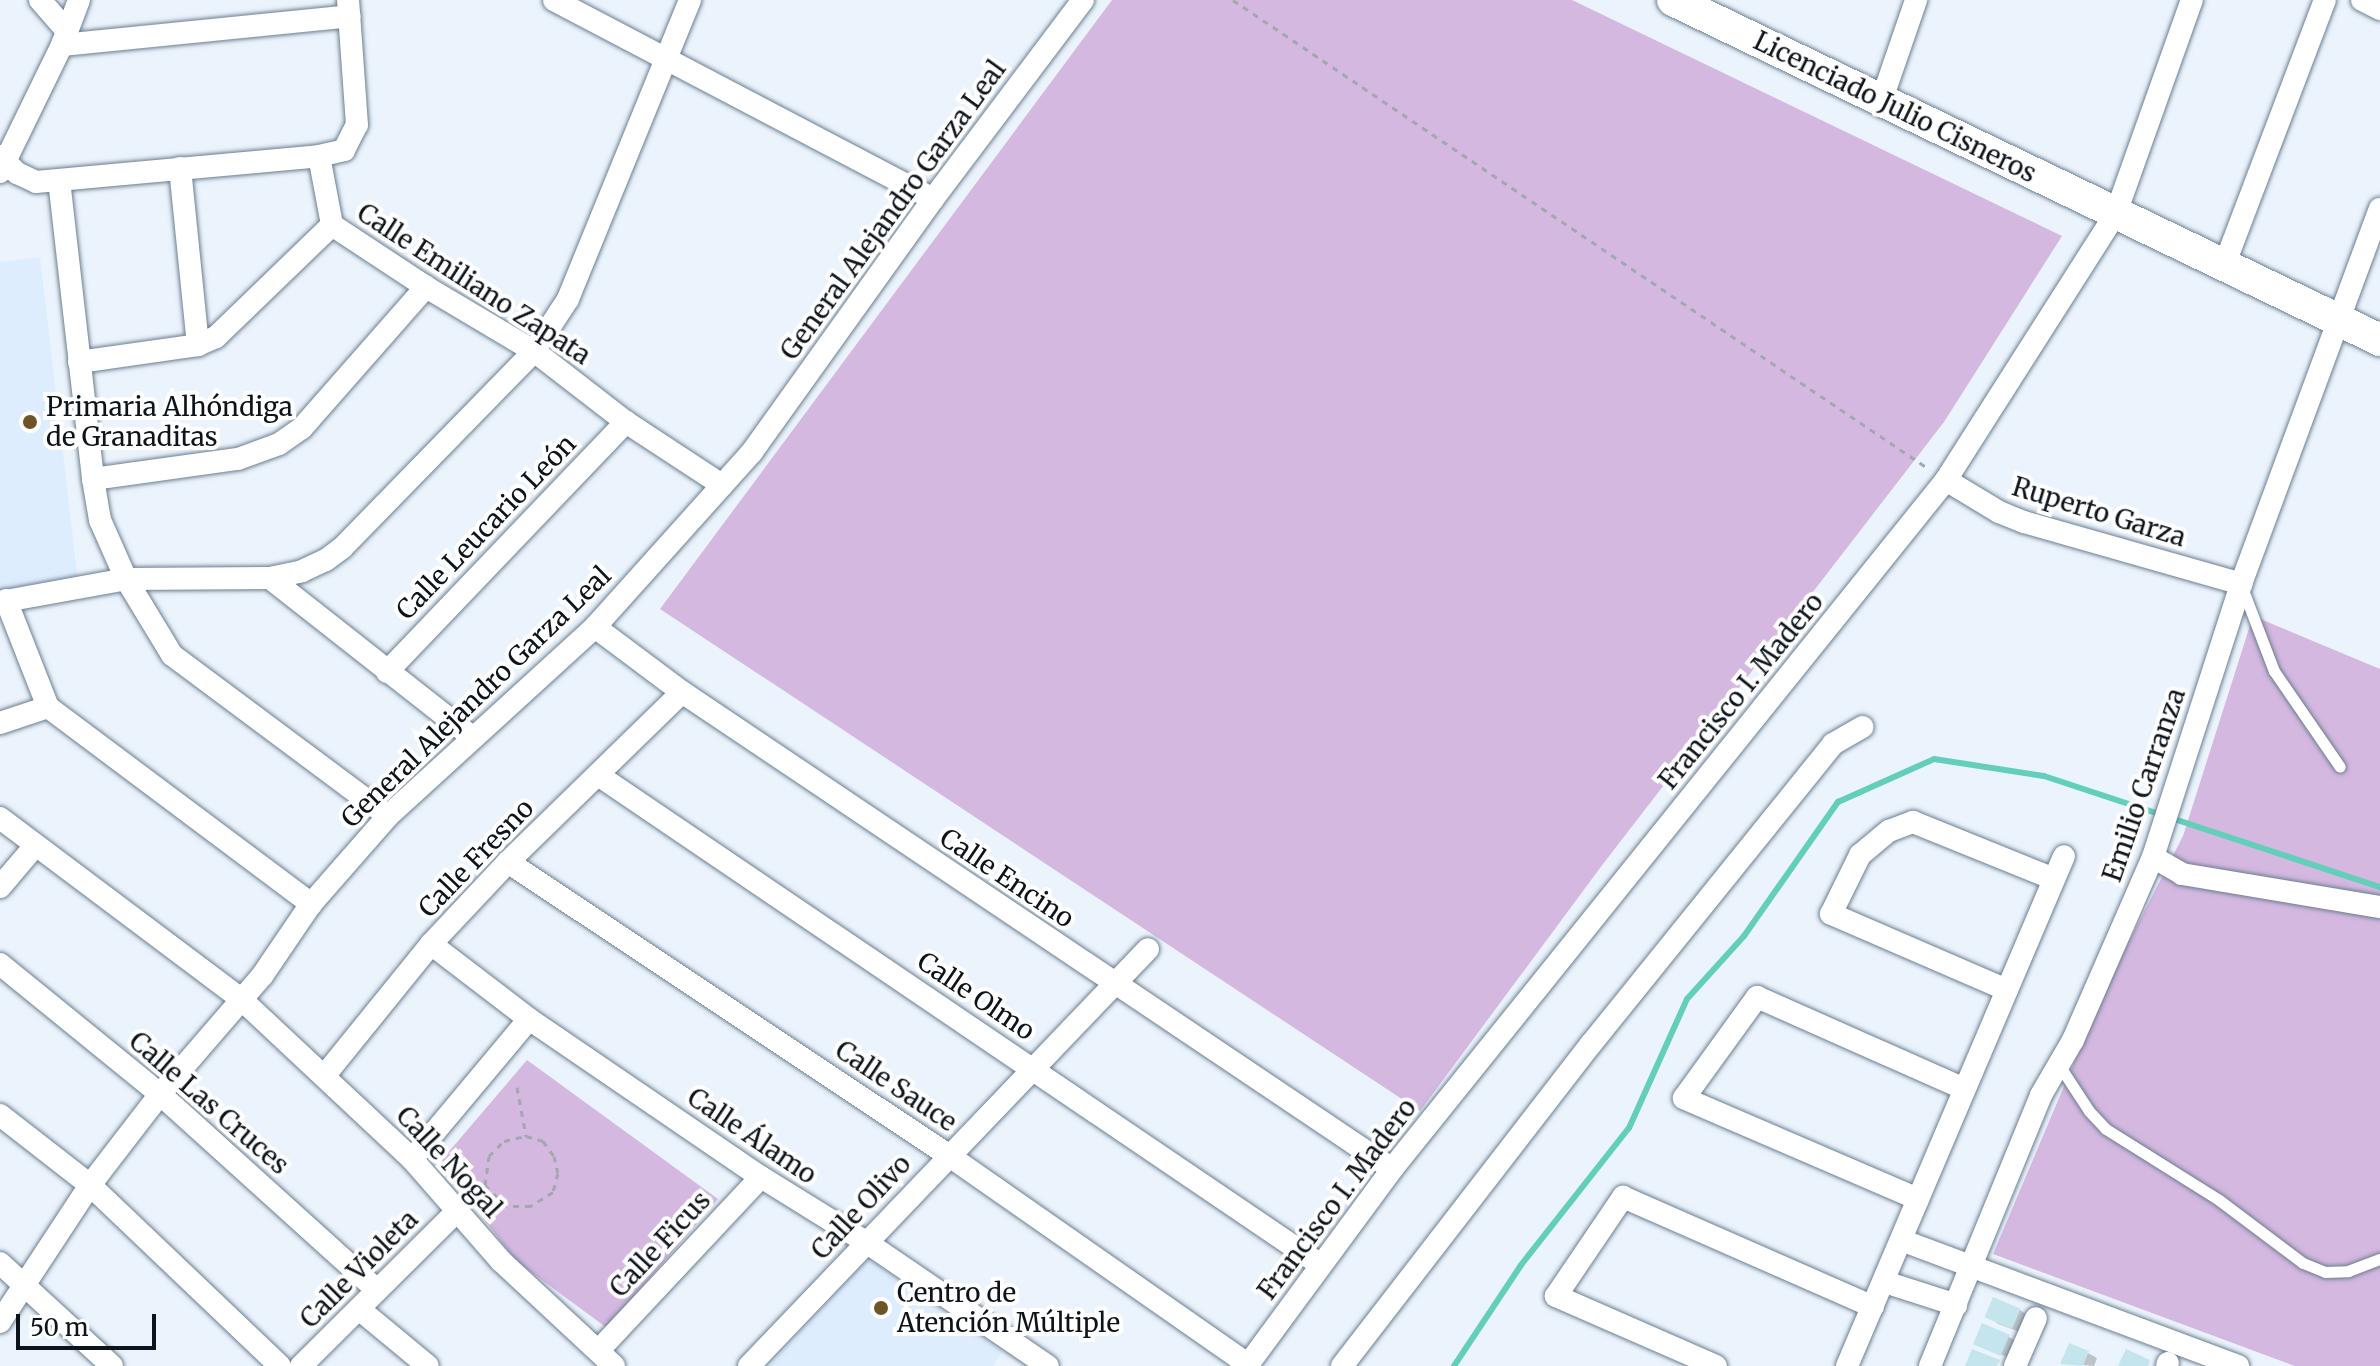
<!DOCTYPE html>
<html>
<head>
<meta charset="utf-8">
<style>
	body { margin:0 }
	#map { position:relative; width:2380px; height:1366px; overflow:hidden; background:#ebf4fc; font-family:Merriweather,serif }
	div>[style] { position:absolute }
	.built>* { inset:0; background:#ddedfd }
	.green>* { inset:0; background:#d4b8e0 }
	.shadow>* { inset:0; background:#0003 }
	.stream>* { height:6px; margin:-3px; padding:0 3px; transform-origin:3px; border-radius:3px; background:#63cfbb }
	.building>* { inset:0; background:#c4e5ed; transform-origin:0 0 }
	.path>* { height:3px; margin-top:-1.5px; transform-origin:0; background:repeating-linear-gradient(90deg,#a0a8b0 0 6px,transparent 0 12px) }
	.roads { filter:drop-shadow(0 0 2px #6b7e91) drop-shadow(0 0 2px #6b7e91) }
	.lane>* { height:11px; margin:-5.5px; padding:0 5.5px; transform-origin:5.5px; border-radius:5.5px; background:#fff }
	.street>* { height:22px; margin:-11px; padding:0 11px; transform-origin:11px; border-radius:11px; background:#fff }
	.secondary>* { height:32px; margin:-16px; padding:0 16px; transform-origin:16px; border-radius:16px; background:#fff }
	.dots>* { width:22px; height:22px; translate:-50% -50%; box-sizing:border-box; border:4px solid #fff; border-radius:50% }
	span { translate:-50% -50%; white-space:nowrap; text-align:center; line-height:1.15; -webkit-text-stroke:8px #fff; paint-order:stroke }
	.street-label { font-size:26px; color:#0c131a }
	.poi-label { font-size:26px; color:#0c131a }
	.left { translate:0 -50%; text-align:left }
	.scale { position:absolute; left:16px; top:1314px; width:140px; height:36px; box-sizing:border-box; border:4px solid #0c131a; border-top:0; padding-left:10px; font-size:24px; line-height:28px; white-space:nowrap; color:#0c131a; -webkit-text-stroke:6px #fff; paint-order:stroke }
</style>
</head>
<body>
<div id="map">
	<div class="built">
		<div style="clip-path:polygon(40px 257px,78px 581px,0 598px,0 262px)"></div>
		<div style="clip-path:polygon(870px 1260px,1002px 1351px,993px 1366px,769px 1366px,864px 1263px)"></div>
	</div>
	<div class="green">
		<div style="clip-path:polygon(1112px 0,1572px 0,2062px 236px,1944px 422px,1603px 864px,1420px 1111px,660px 609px)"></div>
		<div style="clip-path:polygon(2253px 616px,2380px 669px,2380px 1366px,2295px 1366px,1993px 1254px,2109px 980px,2183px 836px)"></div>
		<div style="clip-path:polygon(527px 1060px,718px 1199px,607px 1328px,516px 1261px,440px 1162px)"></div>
	</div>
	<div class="shadow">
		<div style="clip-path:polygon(2020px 1310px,2029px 1316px,2022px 1333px,1996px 1323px)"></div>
		<div style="clip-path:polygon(2009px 1337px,2018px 1342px,2011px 1359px,1976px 1343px)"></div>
		<div style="clip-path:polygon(2088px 1353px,2097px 1358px,2094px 1366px,2063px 1363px)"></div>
	</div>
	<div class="stream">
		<div style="left:1454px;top:1366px;width:121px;rotate:-56.4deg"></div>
		<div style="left:1521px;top:1265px;width:174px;rotate:-51.8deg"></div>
		<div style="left:1629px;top:1128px;width:141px;rotate:-65.8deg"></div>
		<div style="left:1687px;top:999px;width:85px;rotate:-47.9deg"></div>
		<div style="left:1744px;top:936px;width:164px;rotate:-55deg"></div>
		<div style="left:1838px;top:802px;width:105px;rotate:-24.1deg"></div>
		<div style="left:1934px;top:759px;width:111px;rotate:8.8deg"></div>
		<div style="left:2044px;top:776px;width:354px;rotate:18.3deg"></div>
	</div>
	<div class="building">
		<div style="left:1993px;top:1297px;width:30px;height:22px;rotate:23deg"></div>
		<div style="left:1982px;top:1323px;width:30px;height:23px;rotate:23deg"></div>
		<div style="clip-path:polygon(2069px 1343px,2089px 1351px,2083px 1366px,2060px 1364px)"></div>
		<div style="clip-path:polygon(1972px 1349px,2000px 1360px,1997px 1366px,1965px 1366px)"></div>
		<div style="clip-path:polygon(2126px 1349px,2150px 1360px,2148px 1366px,2118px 1366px)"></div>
	</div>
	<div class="path">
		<div style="left:1233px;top:0;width:839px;rotate:33.97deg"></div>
		<div style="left:517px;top:1087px;width:50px;rotate:79.6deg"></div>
		<div style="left:526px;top:1136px;width:18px;rotate:16deg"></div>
		<div style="left:543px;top:1141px;width:19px;rotate:54deg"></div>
		<div style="left:554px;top:1156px;width:17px;rotate:77deg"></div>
		<div style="left:558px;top:1173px;width:20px;rotate:105deg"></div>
		<div style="left:553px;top:1192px;width:26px;rotate:148deg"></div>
		<div style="left:531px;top:1206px;width:25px;rotate:180deg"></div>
		<div style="left:506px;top:1206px;width:30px;rotate:-135deg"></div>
		<div style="left:485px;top:1185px;width:29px;rotate:-82deg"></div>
		<div style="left:489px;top:1156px;width:21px;rotate:-45deg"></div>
		<div style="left:504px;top:1141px;width:23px;rotate:-13deg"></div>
		<div style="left:485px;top:1213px;width:21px;rotate:-47deg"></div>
	</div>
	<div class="roads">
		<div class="lane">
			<div style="left:2243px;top:590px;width:87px;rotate:69.1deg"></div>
			<div style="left:2274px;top:671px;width:116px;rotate:55.5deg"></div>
			<div style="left:2059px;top:1065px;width:55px;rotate:56.9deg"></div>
			<div style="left:2089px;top:1111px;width:25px;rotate:47deg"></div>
			<div style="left:2106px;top:1129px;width:133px;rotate:32.1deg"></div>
			<div style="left:2219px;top:1200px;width:105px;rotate:36.9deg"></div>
			<div style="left:2303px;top:1263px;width:24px;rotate:22deg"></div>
			<div style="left:2325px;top:1272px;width:23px;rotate:-2deg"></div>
			<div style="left:2348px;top:1271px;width:34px;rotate:-21deg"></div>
		</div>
		<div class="street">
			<div style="left:40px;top:0;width:41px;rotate:48.9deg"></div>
			<div style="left:554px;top:0;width:428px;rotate:27.7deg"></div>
			<div style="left:2362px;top:0;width:20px;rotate:27deg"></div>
			<div style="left:62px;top:45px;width:289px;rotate:-5.7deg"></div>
			<div style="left:1882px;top:99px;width:105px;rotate:-71deg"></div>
			<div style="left:0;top:156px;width:24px;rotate:45deg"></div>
			<div style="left:17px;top:173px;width:21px;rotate:25deg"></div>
			<div style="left:36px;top:182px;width:284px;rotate:-5.2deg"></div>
			<div style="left:319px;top:156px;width:26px;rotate:-13deg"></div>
			<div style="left:344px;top:150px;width:28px;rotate:-63deg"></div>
			<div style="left:357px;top:125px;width:125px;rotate:-94.1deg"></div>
			<div style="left:319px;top:156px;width:70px;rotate:79.3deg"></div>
			<div style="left:332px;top:225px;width:113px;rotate:33.4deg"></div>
			<div style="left:426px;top:287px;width:126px;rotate:30.7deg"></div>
			<div style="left:534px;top:351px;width:116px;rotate:37.7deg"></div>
			<div style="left:626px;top:422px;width:115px;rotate:33.3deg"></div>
			<div style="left:180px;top:168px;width:178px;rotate:84.2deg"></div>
			<div style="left:0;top:172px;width:141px;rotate:-64deg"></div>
			<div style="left:62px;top:45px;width:48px;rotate:-69.3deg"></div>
			<div style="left:59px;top:180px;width:301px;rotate:83.5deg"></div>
			<div style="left:93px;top:479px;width:42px;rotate:80.3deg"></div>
			<div style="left:100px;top:520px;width:64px;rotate:66.2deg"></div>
			<div style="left:126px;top:579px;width:89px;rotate:58.8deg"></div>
			<div style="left:172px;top:655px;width:269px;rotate:36.7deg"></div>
			<div style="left:2225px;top:263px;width:281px;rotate:-69.2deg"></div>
			<div style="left:79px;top:362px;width:120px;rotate:-8.1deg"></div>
			<div style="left:198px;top:345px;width:20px;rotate:-24deg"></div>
			<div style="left:216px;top:337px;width:161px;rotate:-44deg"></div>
			<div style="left:93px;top:479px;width:146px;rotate:-7.9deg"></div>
			<div style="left:238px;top:459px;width:44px;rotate:-20.1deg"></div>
			<div style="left:279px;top:444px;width:28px;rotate:-35deg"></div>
			<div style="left:302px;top:428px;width:188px;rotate:-48.7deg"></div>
			<div style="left:1946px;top:480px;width:62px;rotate:31.1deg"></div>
			<div style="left:1999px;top:512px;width:27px;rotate:22deg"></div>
			<div style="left:2024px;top:522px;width:226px;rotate:15.9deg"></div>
			<div style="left:270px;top:578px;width:257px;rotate:38.2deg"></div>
			<div style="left:6px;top:600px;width:115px;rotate:68.6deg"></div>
			<div style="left:48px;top:707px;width:329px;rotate:36.8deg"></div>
			<div style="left:0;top:602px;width:128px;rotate:-10.3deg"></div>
			<div style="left:126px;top:579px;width:144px;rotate:-0.4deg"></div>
			<div style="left:270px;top:578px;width:33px;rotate:-12deg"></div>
			<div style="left:302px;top:571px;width:26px;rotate:-25deg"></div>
			<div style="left:326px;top:560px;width:21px;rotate:-37deg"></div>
			<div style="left:343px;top:547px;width:274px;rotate:-45.7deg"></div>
			<div style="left:534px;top:351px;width:62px;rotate:-56.8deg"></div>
			<div style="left:568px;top:299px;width:323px;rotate:-67.8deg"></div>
			<div style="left:595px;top:627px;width:109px;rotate:36.8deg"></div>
			<div style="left:682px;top:692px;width:855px;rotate:33.89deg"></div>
			<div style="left:387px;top:672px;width:346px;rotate:-46.3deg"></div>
			<div style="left:0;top:723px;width:51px;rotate:-18.4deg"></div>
			<div style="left:598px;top:775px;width:873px;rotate:34.13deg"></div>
			<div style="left:0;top:818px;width:301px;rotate:36.9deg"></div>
			<div style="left:241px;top:999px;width:234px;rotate:43.1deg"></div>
			<div style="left:412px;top:1159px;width:135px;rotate:48.9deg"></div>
			<div style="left:501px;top:1261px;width:154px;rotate:42.9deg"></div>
			<div style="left:2153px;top:857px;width:34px;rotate:30deg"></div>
			<div style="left:2182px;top:874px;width:201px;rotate:9.5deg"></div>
			<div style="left:508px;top:862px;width:529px;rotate:33.66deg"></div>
			<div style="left:948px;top:1155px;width:366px;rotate:34.9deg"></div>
			<div style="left:0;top:887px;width:52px;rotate:-49.6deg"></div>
			<div style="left:431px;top:944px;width:123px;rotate:37.4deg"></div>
			<div style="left:529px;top:1019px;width:281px;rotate:34.3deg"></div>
			<div style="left:761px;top:1177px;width:123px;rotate:31.8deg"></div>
			<div style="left:866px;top:1242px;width:220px;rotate:34.3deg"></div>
			<div style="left:0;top:964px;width:206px;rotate:39.1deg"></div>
			<div style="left:160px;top:1094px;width:292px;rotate:42.1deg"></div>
			<div style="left:2007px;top:990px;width:192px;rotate:-156.6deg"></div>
			<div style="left:1831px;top:914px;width:66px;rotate:-63.8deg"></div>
			<div style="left:1860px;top:855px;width:38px;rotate:-40deg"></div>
			<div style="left:1889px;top:831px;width:26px;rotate:-21deg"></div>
			<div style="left:1913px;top:822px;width:152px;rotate:22deg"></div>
			<div style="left:325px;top:1075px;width:169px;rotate:-51deg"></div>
			<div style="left:431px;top:944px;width:112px;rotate:-46.8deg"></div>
			<div style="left:508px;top:862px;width:243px;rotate:-44.3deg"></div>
			<div style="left:0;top:1115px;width:114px;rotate:37.9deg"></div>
			<div style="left:90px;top:1185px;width:262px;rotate:43.6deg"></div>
			<div style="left:412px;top:1159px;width:182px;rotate:-50.1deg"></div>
			<div style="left:1918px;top:1199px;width:255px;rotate:-156.7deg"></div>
			<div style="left:1684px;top:1098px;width:125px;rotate:-54.1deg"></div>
			<div style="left:1757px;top:997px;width:227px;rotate:23.9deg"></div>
			<div style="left:1901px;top:1240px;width:360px;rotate:20.5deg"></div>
			<div style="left:0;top:1263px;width:152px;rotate:42.6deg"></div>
			<div style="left:1885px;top:1282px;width:75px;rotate:17.9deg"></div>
			<div style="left:359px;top:1309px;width:89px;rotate:39.6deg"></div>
			<div style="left:0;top:1322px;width:164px;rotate:-56.7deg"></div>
			<div style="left:90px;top:1185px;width:115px;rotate:-52.4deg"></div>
			<div style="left:160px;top:1094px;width:156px;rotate:-49.2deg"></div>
			<div style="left:262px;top:976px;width:87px;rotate:-55.8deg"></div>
			<div style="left:311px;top:904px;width:117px;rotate:-48.8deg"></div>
			<div style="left:388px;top:816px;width:280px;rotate:-42.4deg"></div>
			<div style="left:595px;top:627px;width:235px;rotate:-48.1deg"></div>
			<div style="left:752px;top:452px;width:311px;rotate:-54.4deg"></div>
			<div style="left:933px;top:199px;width:249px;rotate:-53deg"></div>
			<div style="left:599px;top:1350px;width:237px;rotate:-46.9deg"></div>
			<div style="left:301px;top:1366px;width:220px;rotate:-44.8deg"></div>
			<div style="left:749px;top:1366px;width:577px;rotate:-46.26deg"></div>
			<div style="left:1247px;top:1366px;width:245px;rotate:-53.6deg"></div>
			<div style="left:1392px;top:1169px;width:884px;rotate:-51.2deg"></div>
			<div style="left:1946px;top:480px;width:317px;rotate:-57.5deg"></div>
			<div style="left:2116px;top:213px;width:226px;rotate:-70.4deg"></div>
			<div style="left:1342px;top:1366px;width:407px;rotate:-52.3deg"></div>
			<div style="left:1591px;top:1044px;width:385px;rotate:-51.1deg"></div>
			<div style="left:1833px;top:744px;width:34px;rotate:-30deg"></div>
			<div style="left:1716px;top:1366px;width:175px;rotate:-156.4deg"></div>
			<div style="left:1556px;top:1296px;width:120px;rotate:-55.9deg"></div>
			<div style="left:1623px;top:1197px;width:273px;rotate:23.7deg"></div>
			<div style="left:1847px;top:1366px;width:554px;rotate:-66.95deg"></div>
			<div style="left:1930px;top:1366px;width:293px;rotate:-67.7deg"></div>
			<div style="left:2041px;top:1095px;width:64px;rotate:-59.8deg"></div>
			<div style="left:2073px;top:1040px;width:200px;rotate:-66.4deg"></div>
			<div style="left:2153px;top:857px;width:287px;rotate:-72.1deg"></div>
			<div style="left:2241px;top:584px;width:400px;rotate:-69.7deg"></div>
			<div style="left:2015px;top:1366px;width:52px;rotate:-66.4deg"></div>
			<div style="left:2167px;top:1366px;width:3px;rotate:-72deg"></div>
		</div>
		<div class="secondary">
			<div style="left:1673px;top:0;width:785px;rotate:25.68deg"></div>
		</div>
	</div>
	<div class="dots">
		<div style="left:30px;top:422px;background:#6f5427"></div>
		<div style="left:881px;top:1308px;background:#6f5427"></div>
	</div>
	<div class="street-label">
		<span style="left:1895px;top:107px;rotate:26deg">Licenciado Julio Cisneros</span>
		<span style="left:893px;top:210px;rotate:-54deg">General Alejandro Garza Leal</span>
		<span style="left:474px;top:284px;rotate:33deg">Calle Emiliano Zapata</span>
		<span style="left:2099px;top:512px;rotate:17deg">Ruperto Garza</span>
		<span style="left:486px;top:527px;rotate:-46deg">Calle Leucario León</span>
		<span style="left:1741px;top:691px;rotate:-51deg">Francisco I. Madero</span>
		<span style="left:476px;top:697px;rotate:-44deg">General Alejandro Garza Leal</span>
		<span style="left:2144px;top:785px;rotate:-71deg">Emilio Carranza</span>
		<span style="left:476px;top:858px;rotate:-46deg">Calle Fresno</span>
		<span style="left:1007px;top:878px;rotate:34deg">Calle Encino</span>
		<span style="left:976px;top:996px;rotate:34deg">Calle Olmo</span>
		<span style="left:896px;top:1086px;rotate:34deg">Calle Sauce</span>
		<span style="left:209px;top:1103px;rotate:41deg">Calle Las Cruces</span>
		<span style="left:752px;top:1136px;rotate:34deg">Calle Álamo</span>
		<span style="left:449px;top:1162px;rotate:47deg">Calle Nogal</span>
		<span style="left:1337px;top:1199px;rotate:-53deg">Francisco I. Madero</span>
		<span style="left:861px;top:1207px;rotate:-47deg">Calle Olivo</span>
		<span style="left:660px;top:1244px;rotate:-47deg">Calle Ficus</span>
		<span style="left:359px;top:1269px;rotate:-45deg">Calle Violeta</span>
	</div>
	<div class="poi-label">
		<span class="left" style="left:46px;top:422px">Primaria Alhóndiga<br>de Granaditas</span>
		<span class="left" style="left:897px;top:1308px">Centro de<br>Atención Múltiple</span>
	</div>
	<div class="scale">50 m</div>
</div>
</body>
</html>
